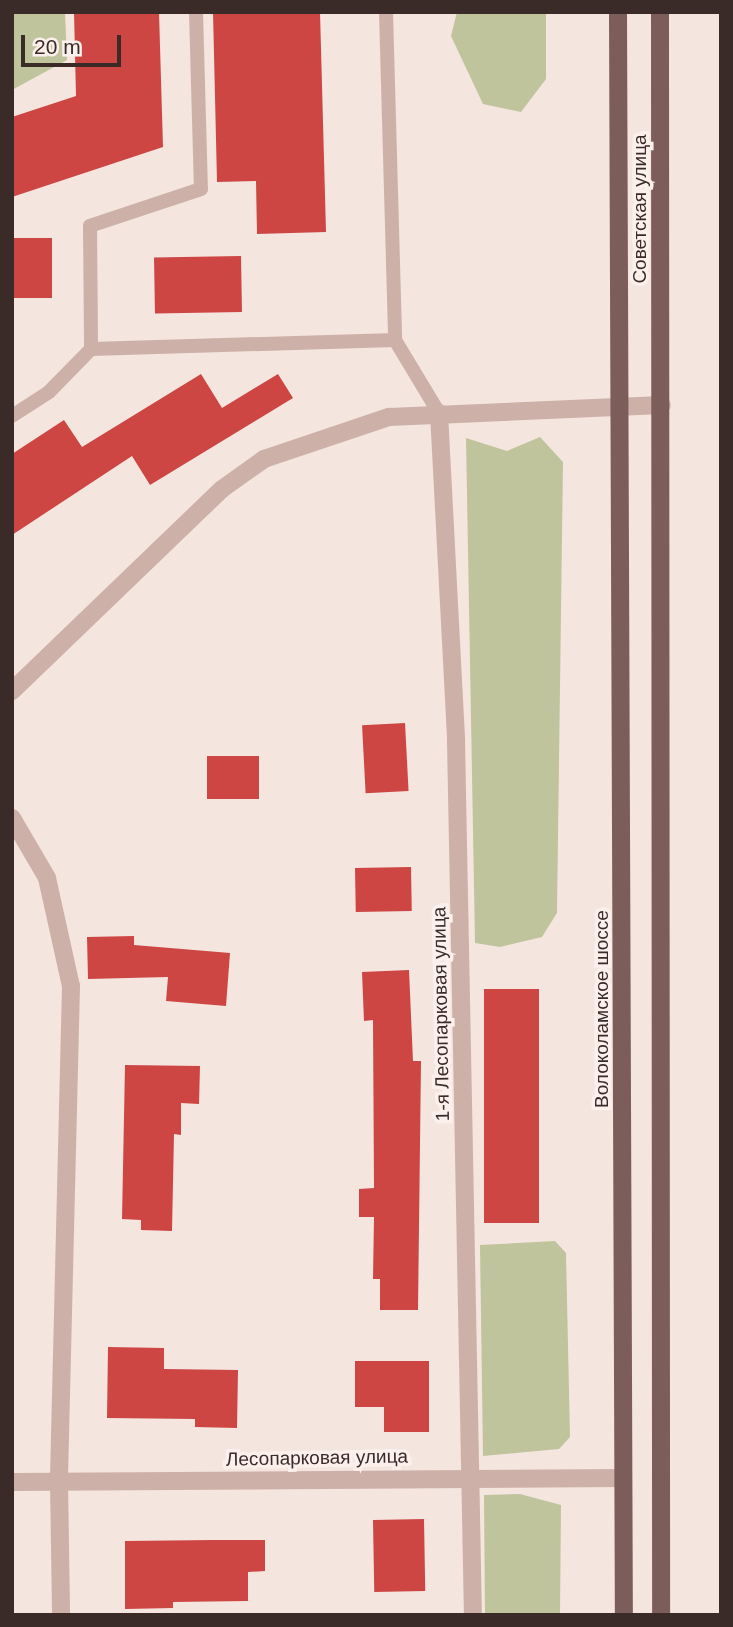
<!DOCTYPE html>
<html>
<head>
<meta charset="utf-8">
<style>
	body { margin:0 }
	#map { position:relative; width:733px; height:1627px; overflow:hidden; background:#f4e5de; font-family:Helvetica,sans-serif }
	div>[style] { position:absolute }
	.green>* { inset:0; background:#c0c49d }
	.building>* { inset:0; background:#cd4644; transform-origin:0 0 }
	.service>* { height:14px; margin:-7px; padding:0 7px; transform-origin:7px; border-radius:7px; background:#cdb1a9 }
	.minor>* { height:18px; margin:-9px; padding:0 9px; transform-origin:9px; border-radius:9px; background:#cdb1a9 }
	.primary>* { height:18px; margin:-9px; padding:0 9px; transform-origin:9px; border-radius:9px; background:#7d5d5a }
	span { translate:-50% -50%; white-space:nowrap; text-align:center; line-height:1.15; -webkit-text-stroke:7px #fbf0eb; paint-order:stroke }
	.street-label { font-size:19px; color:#3a2b29 }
	.frame { position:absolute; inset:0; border:14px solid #3a2b29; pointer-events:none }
	.scale { position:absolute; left:21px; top:35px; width:100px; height:32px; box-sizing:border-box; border:4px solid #3a2b29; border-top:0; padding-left:9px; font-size:21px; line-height:24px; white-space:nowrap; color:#3a2b29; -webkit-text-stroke:5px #fbf0eb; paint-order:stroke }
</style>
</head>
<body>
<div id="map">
	<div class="green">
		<div style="clip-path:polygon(12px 12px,65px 12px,67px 60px,12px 90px)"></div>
		<div style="clip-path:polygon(457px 12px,546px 12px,546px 79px,521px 112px,483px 104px,451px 36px)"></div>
		<div style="clip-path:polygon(540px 437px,563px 462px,557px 913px,542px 937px,500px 947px,475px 943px,466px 438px,507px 451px)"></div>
		<div style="clip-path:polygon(555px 1241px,566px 1253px,570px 1437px,559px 1449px,483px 1456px,480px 1245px)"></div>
		<div style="clip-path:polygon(520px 1494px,561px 1505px,560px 1615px,485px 1615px,484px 1495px)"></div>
	</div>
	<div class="building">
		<div style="clip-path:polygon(74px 12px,159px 12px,163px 147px,12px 197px,12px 117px,76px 96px)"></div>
		<div style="clip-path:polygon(213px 12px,320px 12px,326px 232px,257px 234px,256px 181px,217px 182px)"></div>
		<div style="left:12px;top:238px;width:40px;height:60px"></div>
		<div style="left:241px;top:256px;width:56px;height:87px;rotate:89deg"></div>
		<div style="clip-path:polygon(201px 374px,222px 408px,278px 374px,293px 398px,150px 485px,132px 456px,12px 535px,12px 454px,64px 420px,82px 447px)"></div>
		<div style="left:405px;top:723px;width:68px;height:43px;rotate:87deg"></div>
		<div style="left:207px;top:756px;width:52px;height:43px"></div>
		<div style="left:411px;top:867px;width:44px;height:56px;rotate:89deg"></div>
		<div style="clip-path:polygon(134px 936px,134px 945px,230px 953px,226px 1006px,166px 1001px,168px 977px,88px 979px,87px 937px)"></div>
		<div style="clip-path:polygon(409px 970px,413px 1061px,421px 1061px,418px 1310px,380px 1310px,380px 1279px,373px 1279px,374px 1217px,359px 1217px,359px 1189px,374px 1188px,373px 1020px,364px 1021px,362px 972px)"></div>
		<div style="left:484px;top:989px;width:55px;height:234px"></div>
		<div style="clip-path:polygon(125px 1065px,200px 1066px,199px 1104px,181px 1103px,181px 1135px,174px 1134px,172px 1231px,141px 1230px,141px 1220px,122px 1219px)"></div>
		<div style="clip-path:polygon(108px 1347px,164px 1348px,164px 1369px,238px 1370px,237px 1428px,195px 1427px,195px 1419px,107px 1418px)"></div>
		<div style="clip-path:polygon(355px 1361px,429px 1361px,429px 1432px,384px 1432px,384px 1407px,355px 1407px)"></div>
		<div style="left:424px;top:1519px;width:72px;height:51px;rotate:89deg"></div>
		<div style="clip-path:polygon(213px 1540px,265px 1540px,265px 1571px,248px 1572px,248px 1601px,173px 1602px,173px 1608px,125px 1609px,125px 1541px)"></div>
	</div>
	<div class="service">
		<div style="left:196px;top:12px;width:177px;rotate:88.4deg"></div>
		<div style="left:201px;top:189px;width:117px;rotate:161.6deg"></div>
		<div style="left:90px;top:226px;width:123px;rotate:89.5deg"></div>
		<div style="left:91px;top:349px;width:304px;rotate:-1.7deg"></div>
		<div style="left:386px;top:12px;width:328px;rotate:88.4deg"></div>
		<div style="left:395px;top:340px;width:85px;rotate:58.9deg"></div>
		<div style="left:12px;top:416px;width:44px;rotate:-33deg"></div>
		<div style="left:49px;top:392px;width:60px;rotate:-45.7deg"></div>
	</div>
	<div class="minor">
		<div style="left:439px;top:413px;width:328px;rotate:87deg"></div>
		<div style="left:456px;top:741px;width:874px;rotate:88.89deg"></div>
		<div style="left:12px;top:691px;width:291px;rotate:-43.9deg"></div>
		<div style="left:222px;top:489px;width:52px;rotate:-35.5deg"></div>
		<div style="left:264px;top:459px;width:132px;rotate:-18.6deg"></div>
		<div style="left:389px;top:417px;width:273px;rotate:-2.5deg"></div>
		<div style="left:12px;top:818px;width:69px;rotate:59.7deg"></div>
		<div style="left:47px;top:878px;width:111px;rotate:77.5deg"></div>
		<div style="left:71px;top:986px;width:496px;rotate:91.4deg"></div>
		<div style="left:59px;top:1482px;width:133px;rotate:89.1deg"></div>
		<div style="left:12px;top:1482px;width:611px;rotate:-0.38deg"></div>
	</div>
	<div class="primary">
		<div style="left:618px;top:12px;width:1603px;rotate:89.79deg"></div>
		<div style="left:660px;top:12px;width:1603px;rotate:89.96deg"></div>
	</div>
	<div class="street-label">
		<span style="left:640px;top:209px;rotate:-90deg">Советская улица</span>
		<span style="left:602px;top:1009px;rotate:-90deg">Волоколамское шоссе</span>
		<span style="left:441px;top:1014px;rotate:-91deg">1-я Лесопарковая улица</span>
		<span style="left:317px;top:1458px;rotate:-1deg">Лесопарковая улица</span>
	</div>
	<div class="frame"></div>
	<div class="scale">20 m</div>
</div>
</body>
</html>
